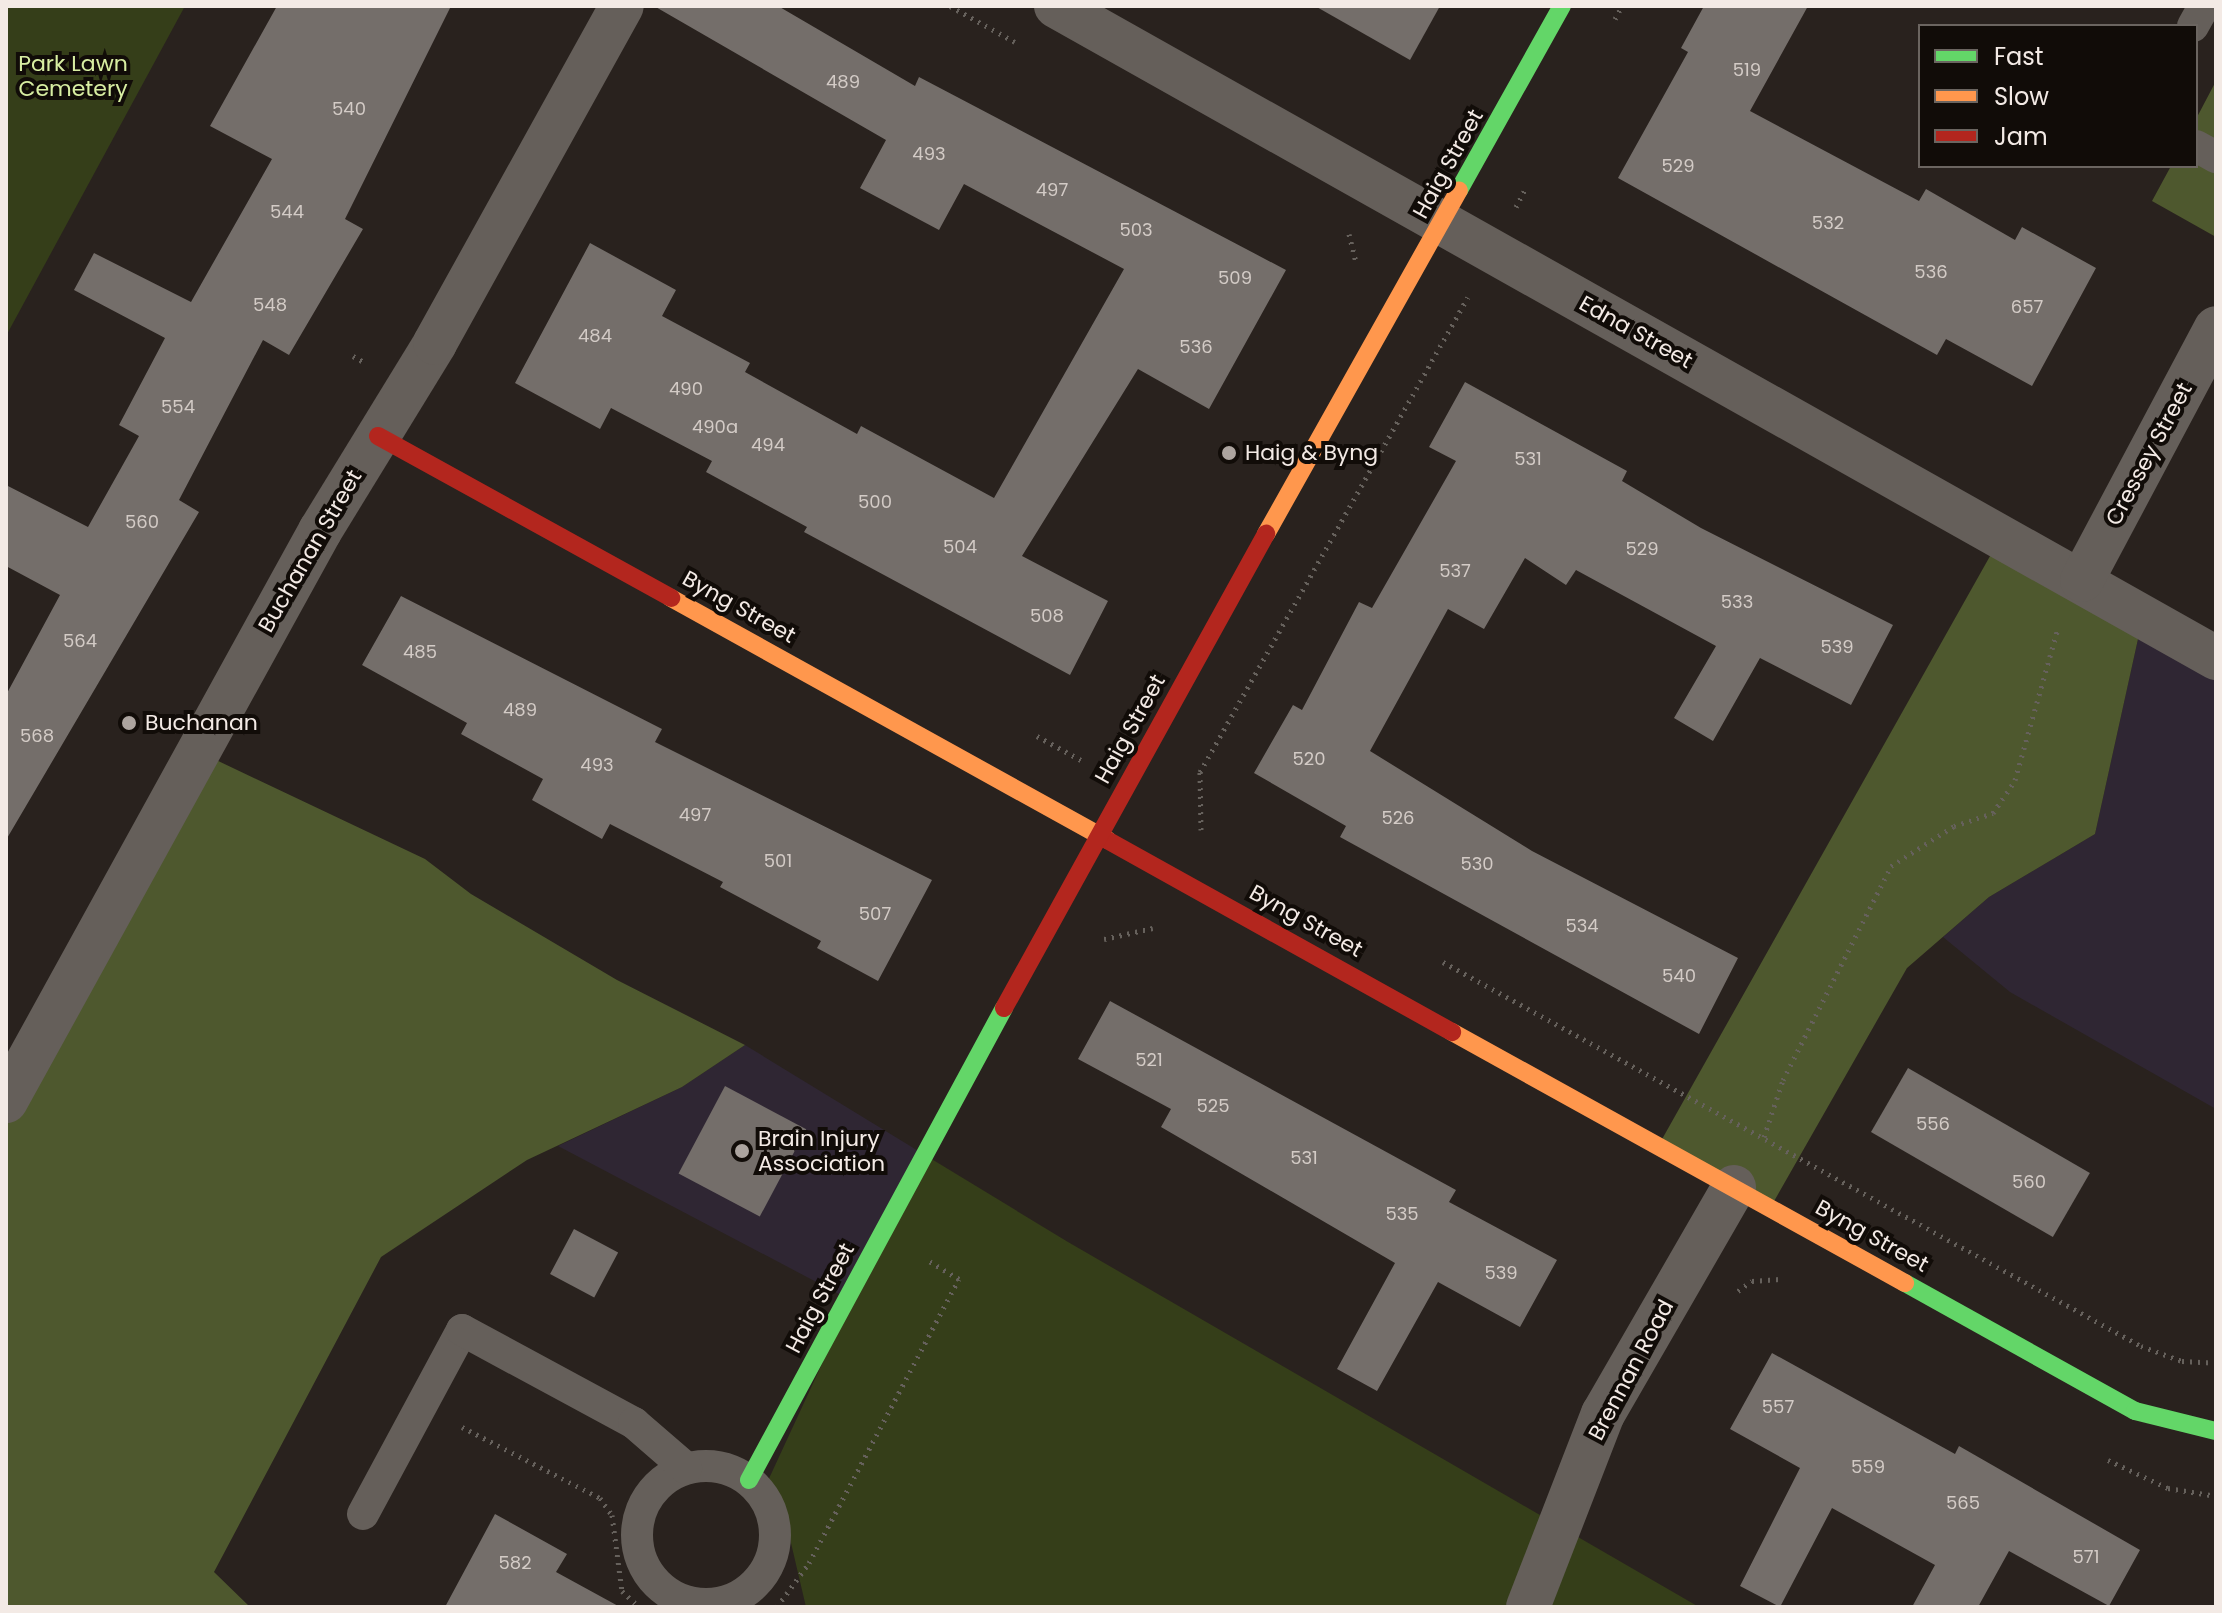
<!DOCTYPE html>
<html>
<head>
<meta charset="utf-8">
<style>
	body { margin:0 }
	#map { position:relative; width:2222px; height:1613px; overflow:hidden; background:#29221e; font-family:Poppins,sans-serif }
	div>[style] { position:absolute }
	.commercial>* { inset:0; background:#2f2633 }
	.green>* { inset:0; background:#353e19 }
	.forest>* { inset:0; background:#4e582e }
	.building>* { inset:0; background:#746e6a; transform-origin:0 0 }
	.path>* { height:5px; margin-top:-2.5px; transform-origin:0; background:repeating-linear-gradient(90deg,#66615c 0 2px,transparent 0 8px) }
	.lane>* { height:32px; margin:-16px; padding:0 16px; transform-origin:16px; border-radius:16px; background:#655f5a }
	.lane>.ring { margin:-16px; padding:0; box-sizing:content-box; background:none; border:32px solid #655f5a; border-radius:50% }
	.street>* { height:44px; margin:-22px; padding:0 22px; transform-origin:22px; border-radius:22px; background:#655f5a }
	.fast>* { height:18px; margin:-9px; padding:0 9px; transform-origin:9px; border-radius:9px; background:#63d668 }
	.slow>* { height:18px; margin:-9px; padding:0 9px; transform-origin:9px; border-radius:9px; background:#ff974d }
	.jam>* { height:18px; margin:-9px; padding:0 9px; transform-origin:9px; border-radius:9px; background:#b3261e }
	.dots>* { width:22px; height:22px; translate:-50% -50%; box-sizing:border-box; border:4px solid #110c08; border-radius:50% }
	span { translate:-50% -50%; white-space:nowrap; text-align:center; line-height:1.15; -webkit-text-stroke:8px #110c08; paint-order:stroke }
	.number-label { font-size:18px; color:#d3cbc6 }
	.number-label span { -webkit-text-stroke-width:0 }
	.park-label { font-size:22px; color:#d8eea2 }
	.street-label { font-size:22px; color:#f3eae5 }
	.poi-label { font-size:22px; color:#f3eae5 }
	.left { translate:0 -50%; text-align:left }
	.frame { position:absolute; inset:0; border:8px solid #f3eae5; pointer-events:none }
	.legend { position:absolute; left:1918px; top:24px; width:280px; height:144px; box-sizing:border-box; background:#110c08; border:2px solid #6b6560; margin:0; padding:10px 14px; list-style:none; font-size:24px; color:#f3eae5 }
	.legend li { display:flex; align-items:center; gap:16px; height:40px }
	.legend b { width:40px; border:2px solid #6b6560 }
</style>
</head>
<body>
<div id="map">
	<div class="commercial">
		<div style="clip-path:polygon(2138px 639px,2216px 653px,2216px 1109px,2010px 992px,1943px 937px,1989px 897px,2095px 834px)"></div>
		<div style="clip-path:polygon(745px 1045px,920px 1152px,843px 1296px,558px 1146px,682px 1087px)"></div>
	</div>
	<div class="green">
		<div style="clip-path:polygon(6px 6px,185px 6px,6px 336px)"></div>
		<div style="clip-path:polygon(920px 1152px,1068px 1242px,1699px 1607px,806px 1607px,787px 1526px,766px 1485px)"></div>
	</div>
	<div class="forest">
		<div style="clip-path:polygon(2216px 81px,2216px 237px,2152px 201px,2171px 166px,2196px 166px,2196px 119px)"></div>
		<div style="clip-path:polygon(2003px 533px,2138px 639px,2095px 834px,1989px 897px,1907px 968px,1773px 1203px,1661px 1141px)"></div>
		<div style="clip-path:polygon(195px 750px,425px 859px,471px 894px,617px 980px,745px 1045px,682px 1087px,527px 1160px,381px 1257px,214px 1572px,250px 1607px,6px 1607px,6px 1094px)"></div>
	</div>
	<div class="building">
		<div style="clip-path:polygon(277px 6px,451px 6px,345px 219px,363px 229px,289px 355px,263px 340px,179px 500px,199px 512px,6px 840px,6px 695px,60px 595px,6px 566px,6px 485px,88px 527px,139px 436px,119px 425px,165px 338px,74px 290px,94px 253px,191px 302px,272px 159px,210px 126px)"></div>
		<div style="clip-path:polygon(654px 6px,778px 6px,915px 86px,919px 77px,1286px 270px,1209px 409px,1138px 369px,1022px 556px,1108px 601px,1070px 675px,804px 532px,807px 527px,706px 472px,712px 461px,611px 408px,600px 429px,515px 383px,590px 243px,676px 290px,662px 316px,750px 363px,745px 372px,857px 434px,861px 426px,994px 498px,1124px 269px,964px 184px,939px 230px,860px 188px,886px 140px)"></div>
		<div style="clip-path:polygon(1315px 6px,1440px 6px,1410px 60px)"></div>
		<div style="clip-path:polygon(1704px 6px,1808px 6px,1750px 111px,1919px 201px,1926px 189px,2015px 240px,2022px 227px,2096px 268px,2032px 386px,1946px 339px,1937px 355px,1618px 178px,1688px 52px,1681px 48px)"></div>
		<div style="clip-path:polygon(1465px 382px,1627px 471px,1622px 481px,1701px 528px,1893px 625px,1851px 705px,1760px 658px,1713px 741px,1674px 718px,1716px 646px,1576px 570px,1566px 585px,1525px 558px,1484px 629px,1448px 609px,1370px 751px,1532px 851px,1738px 958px,1699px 1034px,1340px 837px,1346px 826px,1254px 773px,1293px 705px,1302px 710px,1359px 602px,1372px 608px,1456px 461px,1429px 447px)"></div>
		<div style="clip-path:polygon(401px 596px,662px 729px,655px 742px,932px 880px,878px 981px,817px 948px,821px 941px,720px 887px,723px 882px,610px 824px,602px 839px,532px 800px,543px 779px,461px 734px,467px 723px,362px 665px)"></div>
		<div style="clip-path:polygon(1110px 1001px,1456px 1190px,1449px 1202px,1557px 1260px,1520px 1327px,1438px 1282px,1377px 1391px,1337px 1369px,1395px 1263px,1161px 1127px,1171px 1109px,1078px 1059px)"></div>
		<div style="left:1908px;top:1068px;width:210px;height:74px;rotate:30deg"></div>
		<div style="left:725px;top:1086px;width:92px;height:99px;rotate:28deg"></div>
		<div style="left:574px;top:1229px;width:50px;height:51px;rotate:28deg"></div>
		<div style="clip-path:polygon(1772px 1353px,1955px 1454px,1959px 1446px,2140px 1550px,2109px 1606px,2009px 1551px,1978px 1607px,1912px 1607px,1935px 1565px,1832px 1508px,1780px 1607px,1740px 1586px,1800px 1468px,1730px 1429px)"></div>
		<div style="clip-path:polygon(495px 1514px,567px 1554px,556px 1572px,620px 1607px,445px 1607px)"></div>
	</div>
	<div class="path">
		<div style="left:950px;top:6px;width:74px;rotate:29deg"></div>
		<div style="left:1615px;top:19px;width:15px;rotate:-62deg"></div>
		<div style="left:1516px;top:207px;width:22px;rotate:-63deg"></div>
		<div style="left:1349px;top:234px;width:29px;rotate:76deg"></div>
		<div style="left:353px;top:356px;width:13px;rotate:29deg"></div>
		<div style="left:1037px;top:736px;width:50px;rotate:28.6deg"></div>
		<div style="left:1201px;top:830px;width:58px;rotate:-91deg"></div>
		<div style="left:1200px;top:772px;width:545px;rotate:-60.57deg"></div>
		<div style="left:1104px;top:939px;width:50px;rotate:-12.7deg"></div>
		<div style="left:1443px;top:962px;width:797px;rotate:28.82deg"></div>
		<div style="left:2141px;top:1346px;width:44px;rotate:20.1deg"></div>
		<div style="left:2182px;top:1361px;width:34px;rotate:3deg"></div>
		<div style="left:1764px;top:1137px;width:60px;rotate:-71.6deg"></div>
		<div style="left:1783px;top:1080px;width:240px;rotate:-63.2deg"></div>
		<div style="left:1891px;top:866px;width:75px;rotate:-32.4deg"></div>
		<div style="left:1954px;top:826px;width:41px;rotate:-18.4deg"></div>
		<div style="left:1993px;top:813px;width:40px;rotate:-56deg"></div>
		<div style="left:2015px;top:780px;width:158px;rotate:-74.2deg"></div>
		<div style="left:1738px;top:1291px;width:17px;rotate:-36deg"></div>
		<div style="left:1752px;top:1281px;width:29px;rotate:-4deg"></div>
		<div style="left:462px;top:1427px;width:155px;rotate:27.2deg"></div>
		<div style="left:600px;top:1498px;width:21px;rotate:55deg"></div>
		<div style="left:612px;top:1515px;width:77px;rotate:82.5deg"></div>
		<div style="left:622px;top:1591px;width:23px;rotate:43deg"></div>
		<div style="left:2108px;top:1460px;width:66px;rotate:25deg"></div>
		<div style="left:2168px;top:1488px;width:49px;rotate:9.5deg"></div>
		<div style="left:777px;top:1607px;width:54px;rotate:-54deg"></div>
		<div style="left:809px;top:1563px;width:321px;rotate:-62.2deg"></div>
		<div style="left:959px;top:1279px;width:39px;rotate:-149deg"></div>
	</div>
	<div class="lane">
		<div style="left:2193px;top:26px;width:23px;rotate:-61deg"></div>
		<div style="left:2196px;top:146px;width:23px;rotate:29deg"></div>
		<div class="ring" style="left:637px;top:1466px;width:106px;height:106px"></div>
		<div style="left:363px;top:1514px;width:209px;rotate:-61.7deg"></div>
		<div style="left:462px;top:1330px;width:196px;rotate:28.4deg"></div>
		<div style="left:634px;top:1423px;width:69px;rotate:40.9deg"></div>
	</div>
	<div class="street">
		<div style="left:1056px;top:6px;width:1331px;rotate:29.34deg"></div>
		<div style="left:2082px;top:580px;width:285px;rotate:-62deg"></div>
		<div style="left:6px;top:1101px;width:651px;rotate:-61.15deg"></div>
		<div style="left:320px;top:531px;width:220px;rotate:-58.5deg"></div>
		<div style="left:435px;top:343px;width:385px;rotate:-61deg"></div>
		<div style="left:1528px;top:1607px;width:207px;rotate:-68.8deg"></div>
		<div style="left:1603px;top:1414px;width:262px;rotate:-60deg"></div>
	</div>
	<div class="fast">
		<div style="left:1459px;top:190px;width:211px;rotate:-60.8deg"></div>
		<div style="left:1905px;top:1283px;width:263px;rotate:29.1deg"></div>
		<div style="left:2135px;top:1411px;width:83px;rotate:13.9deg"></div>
		<div style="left:749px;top:1480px;width:536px;rotate:-61.62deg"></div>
	</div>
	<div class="slow">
		<div style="left:1266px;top:534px;width:394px;rotate:-60.7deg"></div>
		<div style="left:671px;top:598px;width:499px;rotate:29deg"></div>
		<div style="left:1452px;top:1032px;width:518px;rotate:28.99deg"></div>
	</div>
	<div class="jam">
		<div style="left:378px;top:436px;width:335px;rotate:28.9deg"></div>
		<div style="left:1107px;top:840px;width:395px;rotate:29.1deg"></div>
		<div style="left:1004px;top:1008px;width:542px;rotate:-61.07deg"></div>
	</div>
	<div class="dots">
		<div style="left:1229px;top:453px;background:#aca49f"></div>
		<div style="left:129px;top:723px;background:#aca49f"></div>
		<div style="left:742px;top:1151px;background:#aca49f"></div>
	</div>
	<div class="number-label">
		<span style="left:1747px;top:70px">519</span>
		<span style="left:843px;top:82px">489</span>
		<span style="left:349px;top:109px">540</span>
		<span style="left:929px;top:154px">493</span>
		<span style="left:1678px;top:166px">529</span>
		<span style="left:1052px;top:190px">497</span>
		<span style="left:287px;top:212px">544</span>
		<span style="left:1828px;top:223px">532</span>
		<span style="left:1136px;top:230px">503</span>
		<span style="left:1931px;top:272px">536</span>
		<span style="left:1235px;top:278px">509</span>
		<span style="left:270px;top:305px">548</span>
		<span style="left:2027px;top:307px">657</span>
		<span style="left:595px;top:336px">484</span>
		<span style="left:1196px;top:347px">536</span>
		<span style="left:686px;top:389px">490</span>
		<span style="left:178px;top:407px">554</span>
		<span style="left:715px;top:427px">490a</span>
		<span style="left:768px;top:445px">494</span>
		<span style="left:1528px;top:459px">531</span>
		<span style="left:875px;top:502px">500</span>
		<span style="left:142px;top:522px">560</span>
		<span style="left:960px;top:547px">504</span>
		<span style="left:1642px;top:549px">529</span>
		<span style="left:1455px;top:571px">537</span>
		<span style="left:1737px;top:602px">533</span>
		<span style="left:1047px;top:616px">508</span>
		<span style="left:80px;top:641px">564</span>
		<span style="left:1837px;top:647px">539</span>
		<span style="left:420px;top:652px">485</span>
		<span style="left:520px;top:710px">489</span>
		<span style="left:37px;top:736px">568</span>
		<span style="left:1309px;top:759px">520</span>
		<span style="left:597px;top:765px">493</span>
		<span style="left:695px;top:815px">497</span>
		<span style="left:1398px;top:818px">526</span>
		<span style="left:778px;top:861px">501</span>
		<span style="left:1477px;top:864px">530</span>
		<span style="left:875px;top:914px">507</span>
		<span style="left:1582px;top:926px">534</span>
		<span style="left:1679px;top:976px">540</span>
		<span style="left:1149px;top:1060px">521</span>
		<span style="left:1213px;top:1106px">525</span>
		<span style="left:1933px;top:1124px">556</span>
		<span style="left:1304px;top:1158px">531</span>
		<span style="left:2029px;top:1182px">560</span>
		<span style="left:1402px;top:1214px">535</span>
		<span style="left:1501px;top:1273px">539</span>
		<span style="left:1778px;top:1407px">557</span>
		<span style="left:1868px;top:1467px">559</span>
		<span style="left:1963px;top:1503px">565</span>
		<span style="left:2086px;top:1557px">571</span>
		<span style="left:515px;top:1563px">582</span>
	</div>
	<div class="park-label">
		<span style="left:73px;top:76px">Park Lawn<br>Cemetery</span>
	</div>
	<div class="street-label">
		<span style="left:1448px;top:164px;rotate:-61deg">Haig Street</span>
		<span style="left:1636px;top:332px;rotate:29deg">Edna Street</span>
		<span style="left:2149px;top:454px;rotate:-62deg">Cressey Street</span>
		<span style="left:310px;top:551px;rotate:-60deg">Buchanan Street</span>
		<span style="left:739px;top:607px;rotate:29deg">Byng Street</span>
		<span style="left:1130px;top:729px;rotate:-61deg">Haig Street</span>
		<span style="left:1306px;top:921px;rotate:29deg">Byng Street</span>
		<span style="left:1872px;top:1236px;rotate:29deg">Byng Street</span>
		<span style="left:820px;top:1298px;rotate:-62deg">Haig Street</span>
		<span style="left:1631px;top:1370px;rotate:-62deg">Brennan Road</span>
	</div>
	<div class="poi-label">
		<span class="left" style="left:1245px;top:453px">Haig &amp; Byng</span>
		<span class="left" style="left:145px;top:723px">Buchanan</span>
		<span class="left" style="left:758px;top:1151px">Brain Injury<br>Association</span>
	</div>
	<div class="frame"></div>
	<ul class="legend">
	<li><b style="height:10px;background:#63d668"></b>Fast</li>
	<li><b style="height:10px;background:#ff974d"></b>Slow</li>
	<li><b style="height:10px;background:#b3261e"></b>Jam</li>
	</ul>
</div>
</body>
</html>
